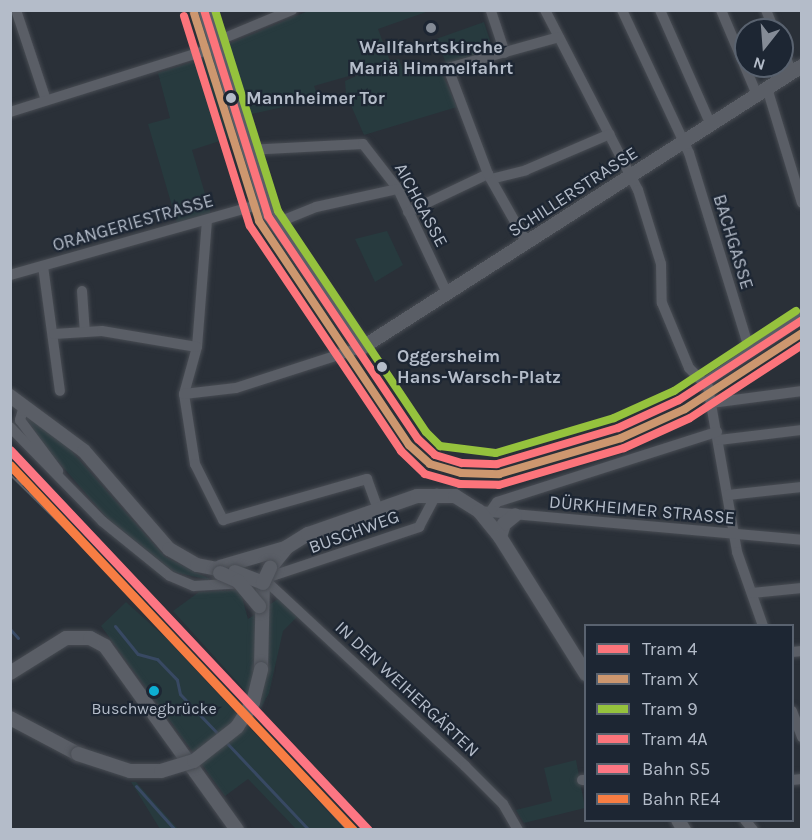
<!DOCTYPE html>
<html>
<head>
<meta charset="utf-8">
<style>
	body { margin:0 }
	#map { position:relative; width:812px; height:840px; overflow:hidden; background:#2a3038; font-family:Karla,sans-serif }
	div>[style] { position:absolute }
	.green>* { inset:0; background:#273a3e }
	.stream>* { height:3px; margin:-1.5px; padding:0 1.5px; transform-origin:1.5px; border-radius:1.5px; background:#384963 }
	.roads { filter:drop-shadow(0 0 2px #484c53) drop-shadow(0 0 2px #484c53) }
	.minor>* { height:10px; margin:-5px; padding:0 5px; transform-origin:5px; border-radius:5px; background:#5a5e66 }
	.tertiary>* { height:14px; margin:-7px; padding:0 7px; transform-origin:7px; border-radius:7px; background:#5a5e66 }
	.rail>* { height:5px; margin-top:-2.5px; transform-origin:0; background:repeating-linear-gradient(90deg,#1d2633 0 9px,#595d64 0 18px); box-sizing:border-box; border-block:2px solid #595d64 }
	.bridges { filter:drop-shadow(0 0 2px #484c53) drop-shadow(0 0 2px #484c53) }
	.tertiary-bridge>* { height:14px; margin:-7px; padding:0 7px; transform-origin:7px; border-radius:7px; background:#5a5e66 }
	.rail-1>* { height:9px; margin:-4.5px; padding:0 4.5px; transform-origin:4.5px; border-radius:4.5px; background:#fd7683 }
	.rail-2>* { height:9px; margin:-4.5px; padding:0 4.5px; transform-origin:4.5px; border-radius:4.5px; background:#f77d43 }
	.tram-1>* { height:8px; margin:-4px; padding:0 4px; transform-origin:4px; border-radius:4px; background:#fc747b }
	.tram-2>* { height:8px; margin:-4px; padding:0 4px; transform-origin:4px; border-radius:4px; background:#cd976f }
	.tram-3>* { height:8px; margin:-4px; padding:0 4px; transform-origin:4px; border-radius:4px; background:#95c23d }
	.tram-4>* { height:8px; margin:-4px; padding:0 4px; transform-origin:4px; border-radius:4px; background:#fc747b }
	.dots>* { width:16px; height:16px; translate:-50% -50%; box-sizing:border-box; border:3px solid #1d2633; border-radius:50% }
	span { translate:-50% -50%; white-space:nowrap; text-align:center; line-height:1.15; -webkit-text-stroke:4.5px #1d2633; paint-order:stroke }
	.bus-label { font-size:16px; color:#b4bcc9 }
	.poi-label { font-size:18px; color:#b4bcc9; font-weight:700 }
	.stop-label { font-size:18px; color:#b4bcc9; font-weight:700 }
	.left { translate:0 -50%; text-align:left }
	.street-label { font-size:18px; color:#b4bcc9 }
	.frame { position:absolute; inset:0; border:12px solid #b4bcc9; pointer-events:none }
	.legend { position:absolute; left:584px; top:624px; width:210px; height:198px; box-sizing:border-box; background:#1d2633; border:2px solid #59626f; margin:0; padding:8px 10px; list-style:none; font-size:18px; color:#b4bcc9 }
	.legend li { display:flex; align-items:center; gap:12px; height:30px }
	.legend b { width:30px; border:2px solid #59626f }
	.north { position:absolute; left:734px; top:18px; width:60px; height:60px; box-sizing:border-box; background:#1d2633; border:2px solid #59626f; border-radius:50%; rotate:197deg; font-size:16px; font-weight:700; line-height:24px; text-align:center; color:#b4bcc9 }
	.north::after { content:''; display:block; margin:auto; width:21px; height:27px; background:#848b96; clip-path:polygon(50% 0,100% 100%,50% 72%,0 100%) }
</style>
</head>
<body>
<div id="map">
	<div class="green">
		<div style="clip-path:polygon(308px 11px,429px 11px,378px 29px,390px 61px,399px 59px,405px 76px,422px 69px,426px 77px,441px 71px,457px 107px,364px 135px,346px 94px,345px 81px,370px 70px,314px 86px,319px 99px,247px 115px,224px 46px)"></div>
		<div style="clip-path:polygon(484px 22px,495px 56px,448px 68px,436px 39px)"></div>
		<div style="clip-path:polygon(208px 57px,232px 137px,192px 150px,211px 214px,177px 223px,148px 124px,170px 118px,158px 73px)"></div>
		<div style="clip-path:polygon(387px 231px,403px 265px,375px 282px,355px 239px)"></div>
		<div style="clip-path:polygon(24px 415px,66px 445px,165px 557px,214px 581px,174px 572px,107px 518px,44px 445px)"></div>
		<div style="clip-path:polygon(240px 590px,248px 619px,278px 599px,297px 617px,283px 631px,269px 693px,261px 708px,173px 611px,199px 592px)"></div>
		<div style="clip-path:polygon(126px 602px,167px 639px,344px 829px,296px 829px,248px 779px,225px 796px,101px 626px)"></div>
		<div style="clip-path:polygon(576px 760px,585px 808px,524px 823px,516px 810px,552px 801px,544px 768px)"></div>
		<div style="clip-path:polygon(131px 782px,136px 782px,178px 829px,160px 829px)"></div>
	</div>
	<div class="stream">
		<div style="left:115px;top:626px;width:36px;rotate:51deg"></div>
		<div style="left:138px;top:654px;width:20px;rotate:15deg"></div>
		<div style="left:157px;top:659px;width:29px;rotate:46deg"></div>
		<div style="left:177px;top:680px;width:14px;rotate:78deg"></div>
		<div style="left:180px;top:694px;width:58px;rotate:46.4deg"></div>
		<div style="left:10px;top:629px;width:12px;rotate:48deg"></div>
		<div style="left:225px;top:741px;width:122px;rotate:46.7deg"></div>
		<div style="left:136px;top:786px;width:59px;rotate:48.4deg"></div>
	</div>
	<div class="roads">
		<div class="minor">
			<div style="left:16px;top:10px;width:95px;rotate:71.6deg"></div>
			<div style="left:545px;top:10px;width:203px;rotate:62.7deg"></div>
			<div style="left:638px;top:190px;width:77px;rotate:72.7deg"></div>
			<div style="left:661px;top:264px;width:39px;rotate:89deg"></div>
			<div style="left:662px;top:303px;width:70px;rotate:67.4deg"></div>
			<div style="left:689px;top:368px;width:27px;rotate:45deg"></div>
			<div style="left:708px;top:387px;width:168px;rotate:80deg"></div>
			<div style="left:737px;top:552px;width:78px;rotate:70.6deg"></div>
			<div style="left:622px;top:10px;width:158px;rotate:64.9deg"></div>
			<div style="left:689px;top:153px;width:207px;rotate:72.9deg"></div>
			<div style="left:660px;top:10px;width:126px;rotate:66.1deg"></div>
			<div style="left:721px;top:10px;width:92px;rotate:67deg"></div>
			<div style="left:766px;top:10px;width:22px;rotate:68deg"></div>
			<div style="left:491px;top:11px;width:44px;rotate:71.6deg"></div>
			<div style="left:782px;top:49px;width:25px;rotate:67deg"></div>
			<div style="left:767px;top:88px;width:120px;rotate:73.1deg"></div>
			<div style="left:10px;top:112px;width:207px;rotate:-17.4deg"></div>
			<div style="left:208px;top:50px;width:18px;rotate:-38deg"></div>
			<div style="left:222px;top:39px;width:76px;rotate:-22.5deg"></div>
			<div style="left:247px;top:150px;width:116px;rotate:-3deg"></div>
			<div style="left:363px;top:144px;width:57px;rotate:52.1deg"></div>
			<div style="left:398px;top:189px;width:115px;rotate:64.8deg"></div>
			<div style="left:491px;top:179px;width:36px;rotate:-14deg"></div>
			<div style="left:526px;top:170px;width:91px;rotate:-23.2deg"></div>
			<div style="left:408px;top:212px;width:89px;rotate:-25.4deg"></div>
			<div style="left:207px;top:220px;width:127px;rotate:94.5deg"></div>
			<div style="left:197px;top:347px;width:49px;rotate:105.5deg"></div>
			<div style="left:184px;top:394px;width:71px;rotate:81.1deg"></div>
			<div style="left:195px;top:464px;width:63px;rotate:63.4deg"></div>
			<div style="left:223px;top:520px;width:150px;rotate:-15.9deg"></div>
			<div style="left:367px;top:479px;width:33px;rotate:70deg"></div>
			<div style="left:274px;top:224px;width:45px;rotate:-22deg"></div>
			<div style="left:316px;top:207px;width:84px;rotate:-12.4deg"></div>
			<div style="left:527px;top:243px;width:79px;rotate:-119.5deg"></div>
			<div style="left:488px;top:174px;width:113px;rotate:-110.7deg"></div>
			<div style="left:448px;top:68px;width:115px;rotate:-15.6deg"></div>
			<div style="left:43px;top:266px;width:126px;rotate:82.3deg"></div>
			<div style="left:10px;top:275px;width:264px;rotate:-15.8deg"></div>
			<div style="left:82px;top:291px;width:39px;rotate:86deg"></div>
			<div style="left:54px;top:334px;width:48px;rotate:-3.6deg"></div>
			<div style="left:102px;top:331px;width:96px;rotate:9.6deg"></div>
			<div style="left:704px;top:383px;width:118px;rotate:-34deg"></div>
			<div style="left:184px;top:394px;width:52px;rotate:-6.6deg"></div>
			<div style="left:236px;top:388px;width:133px;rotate:-17.9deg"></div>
			<div style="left:711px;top:403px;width:92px;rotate:-7.5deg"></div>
			<div style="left:24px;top:406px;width:15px;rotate:106deg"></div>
			<div style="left:20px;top:420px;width:64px;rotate:53.3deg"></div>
			<div style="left:10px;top:427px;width:132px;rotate:45.6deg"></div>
			<div style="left:102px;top:521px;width:87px;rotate:39deg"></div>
			<div style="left:170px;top:576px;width:26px;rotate:23deg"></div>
			<div style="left:194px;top:586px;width:51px;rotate:-3.4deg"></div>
			<div style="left:719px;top:440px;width:84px;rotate:-6.9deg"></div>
			<div style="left:728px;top:495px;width:74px;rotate:-6.2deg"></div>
			<div style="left:479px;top:511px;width:324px;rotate:5.1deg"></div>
			<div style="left:490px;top:512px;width:12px;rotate:-55deg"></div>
			<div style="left:497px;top:502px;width:231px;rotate:-17.7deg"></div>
			<div style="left:260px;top:580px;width:168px;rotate:-18.4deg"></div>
			<div style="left:419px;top:527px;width:38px;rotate:-62deg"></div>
			<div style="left:265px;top:580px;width:273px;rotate:42.9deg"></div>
			<div style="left:465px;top:766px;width:54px;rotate:45deg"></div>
			<div style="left:503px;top:804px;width:30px;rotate:60deg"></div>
			<div style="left:752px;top:593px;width:50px;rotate:-5.7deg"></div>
			<div style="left:792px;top:652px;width:10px;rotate:-6deg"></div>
			<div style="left:792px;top:711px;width:28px;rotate:69deg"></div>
			<div style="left:582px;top:780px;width:4px"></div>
			<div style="left:792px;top:780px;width:10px;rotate:-6deg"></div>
			<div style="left:745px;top:820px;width:13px;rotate:51deg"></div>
		</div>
		<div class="tertiary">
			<div style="left:205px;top:10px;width:214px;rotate:72.6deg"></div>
			<div style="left:269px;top:214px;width:163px;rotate:54.7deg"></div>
			<div style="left:363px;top:347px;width:521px;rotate:-32.62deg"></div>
			<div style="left:10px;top:396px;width:92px;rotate:36.6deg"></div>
			<div style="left:84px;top:451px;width:130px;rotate:49.1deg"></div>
			<div style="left:169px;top:549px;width:32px;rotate:30deg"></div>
			<div style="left:197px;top:565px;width:37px;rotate:11deg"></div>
			<div style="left:500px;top:537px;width:14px;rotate:-73deg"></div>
			<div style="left:504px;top:524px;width:14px;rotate:-39deg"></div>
			<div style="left:220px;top:567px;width:68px;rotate:-16.3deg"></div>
			<div style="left:270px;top:568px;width:27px;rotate:-51deg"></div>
			<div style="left:287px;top:547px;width:25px;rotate:-32deg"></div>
			<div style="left:308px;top:534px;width:115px;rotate:-19.2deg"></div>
			<div style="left:417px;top:496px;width:38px"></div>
			<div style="left:455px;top:496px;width:28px;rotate:32deg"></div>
			<div style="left:479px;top:511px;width:33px;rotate:51deg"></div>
			<div style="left:500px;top:537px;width:162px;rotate:57.9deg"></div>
			<div style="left:261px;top:669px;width:86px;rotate:-88.7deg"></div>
			<div style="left:10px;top:673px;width:66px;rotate:-32deg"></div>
			<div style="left:66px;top:638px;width:24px"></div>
			<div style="left:90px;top:638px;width:17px;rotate:28deg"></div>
			<div style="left:105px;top:646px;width:226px;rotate:54.3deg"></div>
			<div style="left:10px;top:718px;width:77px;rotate:27.9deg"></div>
			<div style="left:678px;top:820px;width:12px;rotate:59deg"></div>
		</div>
	</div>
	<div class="rail">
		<div style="left:10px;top:472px;width:177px;rotate:44.5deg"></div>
		<div style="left:136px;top:596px;width:317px;rotate:47.6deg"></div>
	</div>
	<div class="bridges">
		<div class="tertiary-bridge">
			<div style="left:235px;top:572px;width:30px;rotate:21deg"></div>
			<div style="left:263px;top:583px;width:17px;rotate:-65deg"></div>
			<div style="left:220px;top:573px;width:20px;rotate:24deg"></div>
			<div style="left:238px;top:581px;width:33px;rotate:50deg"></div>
			<div style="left:78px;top:754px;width:55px;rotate:18.1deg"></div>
			<div style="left:130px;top:771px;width:31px"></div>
			<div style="left:161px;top:771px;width:34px;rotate:-17deg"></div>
			<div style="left:194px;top:761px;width:55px;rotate:-38.3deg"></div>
			<div style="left:237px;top:727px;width:30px;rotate:-57deg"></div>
			<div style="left:253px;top:702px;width:34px;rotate:-76deg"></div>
		</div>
	</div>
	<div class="rail-1">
		<div style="left:10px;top:450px;width:522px;rotate:46.71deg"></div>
	</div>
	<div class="rail-2">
		<div style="left:10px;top:465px;width:501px;rotate:46.78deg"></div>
	</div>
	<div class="tram-1">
		<div style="left:204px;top:10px;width:216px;rotate:72.7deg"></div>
		<div style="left:268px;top:216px;width:269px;rotate:56.1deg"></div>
		<div style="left:418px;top:439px;width:23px;rotate:43deg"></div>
		<div style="left:435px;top:455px;width:28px;rotate:17deg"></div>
		<div style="left:462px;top:463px;width:35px;rotate:2deg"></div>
		<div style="left:497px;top:464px;width:126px;rotate:-16.6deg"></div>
		<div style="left:618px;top:428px;width:67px;rotate:-24.7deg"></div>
		<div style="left:679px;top:400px;width:147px;rotate:-33deg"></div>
	</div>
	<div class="tram-2">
		<div style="left:194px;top:13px;width:218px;rotate:72.6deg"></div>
		<div style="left:259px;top:221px;width:270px;rotate:56.2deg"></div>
		<div style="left:409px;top:445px;width:28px;rotate:42deg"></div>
		<div style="left:430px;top:464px;width:32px;rotate:16deg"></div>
		<div style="left:461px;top:473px;width:38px;rotate:2deg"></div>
		<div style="left:499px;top:474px;width:127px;rotate:-16.4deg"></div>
		<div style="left:621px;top:438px;width:70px;rotate:-24.4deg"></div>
		<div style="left:685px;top:409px;width:140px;rotate:-33deg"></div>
	</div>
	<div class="tram-3">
		<div style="left:215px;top:10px;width:211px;rotate:72.6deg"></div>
		<div style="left:278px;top:211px;width:266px;rotate:56.2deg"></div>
		<div style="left:426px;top:432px;width:20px;rotate:45deg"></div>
		<div style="left:440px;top:446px;width:56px;rotate:7.1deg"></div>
		<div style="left:496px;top:453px;width:123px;rotate:-16.5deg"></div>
		<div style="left:614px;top:418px;width:66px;rotate:-24.2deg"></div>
		<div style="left:674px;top:391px;width:146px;rotate:-33.3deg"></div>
	</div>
	<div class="tram-4">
		<div style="left:184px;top:16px;width:220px;rotate:72.6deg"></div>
		<div style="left:250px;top:226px;width:271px;rotate:56.1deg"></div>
		<div style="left:401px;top:451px;width:33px;rotate:44deg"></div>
		<div style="left:425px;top:474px;width:36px;rotate:16deg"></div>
		<div style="left:460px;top:484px;width:39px;rotate:1deg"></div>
		<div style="left:499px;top:485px;width:130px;rotate:-16.5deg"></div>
		<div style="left:624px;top:448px;width:72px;rotate:-24.4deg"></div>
		<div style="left:690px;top:418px;width:134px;rotate:-33.1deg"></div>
	</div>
	<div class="dots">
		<div style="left:431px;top:28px;background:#848b96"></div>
		<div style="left:231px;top:98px;background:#b4bcc9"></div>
		<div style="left:382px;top:367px;background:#b4bcc9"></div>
		<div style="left:154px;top:691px;background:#0dafd3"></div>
	</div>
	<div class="bus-label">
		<span style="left:154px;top:709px">Buschwegbrücke</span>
	</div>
	<div class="poi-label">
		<span style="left:431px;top:58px">Wallfahrtskirche<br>Mariä Himmelfahrt</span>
	</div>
	<div class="stop-label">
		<span class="left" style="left:246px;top:98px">Mannheimer Tor</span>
		<span class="left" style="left:397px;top:367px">Oggersheim<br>Hans-Warsch-Platz</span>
	</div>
	<div class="street-label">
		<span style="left:573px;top:192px;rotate:-33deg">SCHILLERSTRASSE</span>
		<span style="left:421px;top:205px;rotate:62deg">AICHGASSE</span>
		<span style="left:133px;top:223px;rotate:-16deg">ORANGERIESTRASSE</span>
		<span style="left:733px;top:242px;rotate:73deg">BACHGASSE</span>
		<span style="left:642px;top:510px;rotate:5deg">DÜRKHEIMER STRASSE</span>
		<span style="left:354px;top:532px;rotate:-20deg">BUSCHWEG</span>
		<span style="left:407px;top:689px;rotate:43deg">IN DEN WEIHERGÄRTEN</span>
	</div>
	<div class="frame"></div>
	<ul class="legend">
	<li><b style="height:8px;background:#fc747b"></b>Tram 4</li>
	<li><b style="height:8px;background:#cd976f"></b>Tram X</li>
	<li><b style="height:8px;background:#95c23d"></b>Tram 9</li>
	<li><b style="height:8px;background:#fc747b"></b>Tram 4A</li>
	<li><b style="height:8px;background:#fd7683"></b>Bahn S5</li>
	<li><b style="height:8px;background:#f77d43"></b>Bahn RE4</li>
	</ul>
	<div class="north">N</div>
</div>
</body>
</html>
